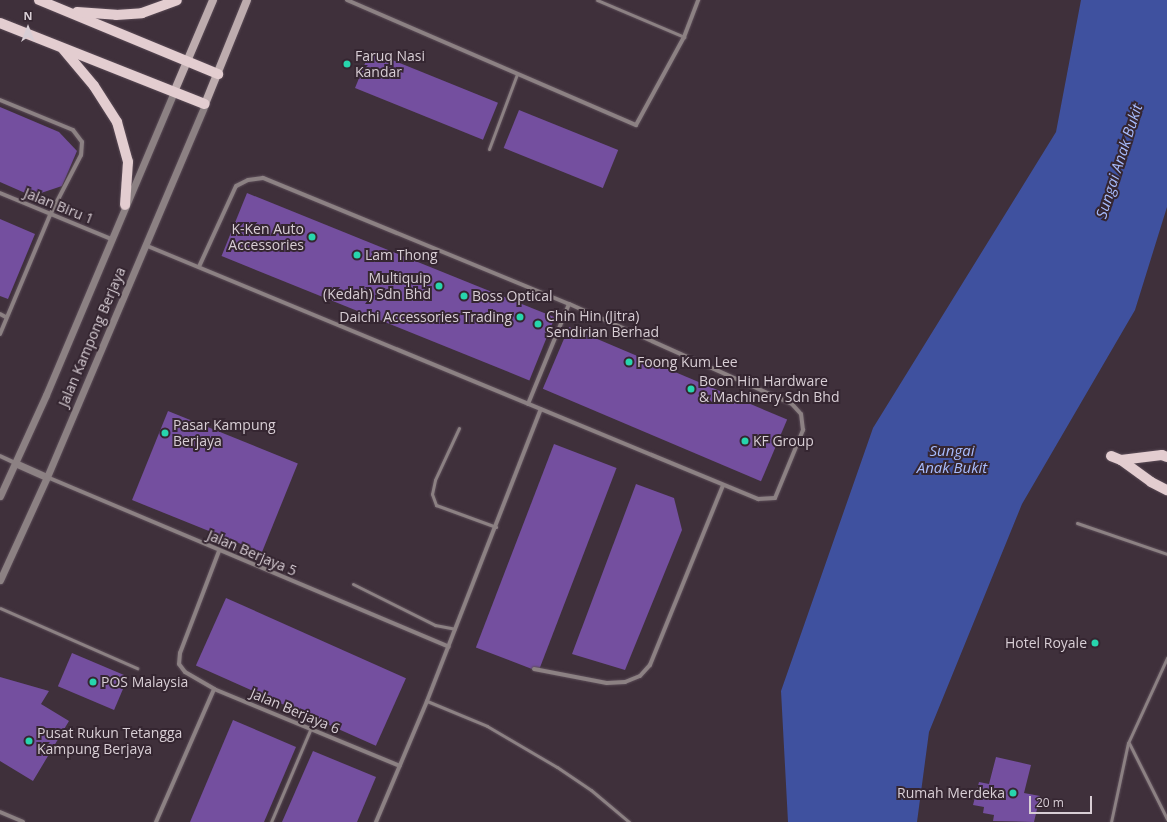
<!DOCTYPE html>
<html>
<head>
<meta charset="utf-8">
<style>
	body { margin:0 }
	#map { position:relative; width:1167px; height:822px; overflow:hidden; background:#3f303b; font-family:"Open Sans",sans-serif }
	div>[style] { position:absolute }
	.water>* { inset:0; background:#3f519f }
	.building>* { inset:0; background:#744f9f; transform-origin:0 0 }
	.roads { filter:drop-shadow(0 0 1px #5b4c57) drop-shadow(0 0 1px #5b4c57) }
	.service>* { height:3px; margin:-1.5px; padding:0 1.5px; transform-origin:1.5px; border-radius:1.5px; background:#8c8183 }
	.minor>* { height:4px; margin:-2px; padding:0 2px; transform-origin:2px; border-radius:2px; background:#8c8183 }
	.tertiary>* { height:7px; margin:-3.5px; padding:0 3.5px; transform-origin:3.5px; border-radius:3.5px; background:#8c8183 }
	.secondary>* { height:8px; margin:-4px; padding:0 4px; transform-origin:4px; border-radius:4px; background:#bdacae }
	.primary>* { height:10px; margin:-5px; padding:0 5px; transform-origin:5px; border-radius:5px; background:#e3cdd0 }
	.dots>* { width:11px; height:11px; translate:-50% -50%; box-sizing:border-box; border:2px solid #352631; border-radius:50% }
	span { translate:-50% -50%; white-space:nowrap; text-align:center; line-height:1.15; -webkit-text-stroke:4px #352631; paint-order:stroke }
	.poi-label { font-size:14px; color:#d8ced5 }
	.left { translate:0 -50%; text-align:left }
	.right { translate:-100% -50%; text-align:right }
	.street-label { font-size:14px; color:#d8ced5 }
	.water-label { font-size:15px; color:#a8bcfd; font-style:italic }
	.north { position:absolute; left:8px; top:8px; width:40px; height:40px; -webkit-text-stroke:3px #352631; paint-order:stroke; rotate:0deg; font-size:11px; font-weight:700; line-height:16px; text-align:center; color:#d8ced5 }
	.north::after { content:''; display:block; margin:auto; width:14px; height:18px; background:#d8ced5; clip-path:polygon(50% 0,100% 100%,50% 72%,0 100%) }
	.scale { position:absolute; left:1029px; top:796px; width:63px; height:18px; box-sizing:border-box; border:2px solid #d8ced5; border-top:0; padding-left:5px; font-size:12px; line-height:14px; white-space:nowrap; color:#d8ced5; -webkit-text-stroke:3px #352631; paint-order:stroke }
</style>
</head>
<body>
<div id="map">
	<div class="water">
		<div style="clip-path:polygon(1081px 0,1167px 0,1167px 207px,1135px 310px,1022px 504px,929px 732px,917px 822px,788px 822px,781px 691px,873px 428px,1056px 132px)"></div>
	</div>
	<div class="building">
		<div style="left:370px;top:51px;width:138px;height:40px;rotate:22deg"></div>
		<div style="clip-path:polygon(0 107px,59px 132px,77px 151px,62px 186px,32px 196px,0 182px)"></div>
		<div style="left:519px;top:110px;width:107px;height:41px;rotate:22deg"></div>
		<div style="left:247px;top:193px;width:332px;height:68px;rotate:22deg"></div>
		<div style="clip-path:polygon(0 219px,35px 234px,8px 299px,0 296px)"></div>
		<div style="left:569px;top:327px;width:237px;height:67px;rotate:23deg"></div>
		<div style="left:168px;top:411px;width:140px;height:96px;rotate:22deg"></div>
		<div style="left:554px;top:444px;width:67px;height:218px;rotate:21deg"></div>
		<div style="clip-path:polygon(636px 484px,674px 498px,682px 530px,625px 670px,572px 654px)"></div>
		<div style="left:226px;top:598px;width:197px;height:74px;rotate:24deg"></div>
		<div style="left:72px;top:653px;width:61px;height:36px;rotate:23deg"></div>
		<div style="clip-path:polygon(0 677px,49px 691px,41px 704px,69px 721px,33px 781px,0 761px)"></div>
		<div style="clip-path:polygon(233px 720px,296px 747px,264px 822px,190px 822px)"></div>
		<div style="clip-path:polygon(313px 751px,376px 777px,357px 822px,282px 822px)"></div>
		<div style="clip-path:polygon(996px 757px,1031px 765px,1024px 793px,1040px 796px,1034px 822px,993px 821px,994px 815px,983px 813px,984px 807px,973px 805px,979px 782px,989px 784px)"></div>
	</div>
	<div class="roads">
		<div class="service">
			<div style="left:597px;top:0;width:95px;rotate:23deg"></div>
			<div style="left:489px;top:149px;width:80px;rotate:-69.5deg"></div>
			<div style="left:459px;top:428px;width:57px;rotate:114.8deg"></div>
			<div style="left:435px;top:480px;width:14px;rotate:102deg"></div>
			<div style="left:432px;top:494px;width:12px;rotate:70deg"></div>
			<div style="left:436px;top:505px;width:64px;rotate:20.1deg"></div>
			<div style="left:1077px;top:523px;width:95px;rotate:19deg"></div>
			<div style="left:353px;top:584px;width:92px;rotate:26.6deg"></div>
			<div style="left:435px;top:625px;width:20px;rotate:11deg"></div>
			<div style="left:0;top:608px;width:150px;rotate:23.7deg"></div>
			<div style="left:427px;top:701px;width:65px;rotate:22.6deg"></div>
			<div style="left:487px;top:726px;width:81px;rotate:30.4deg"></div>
			<div style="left:557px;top:767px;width:41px;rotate:34.1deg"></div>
			<div style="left:591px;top:790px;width:50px;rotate:40.1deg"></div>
			<div style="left:1129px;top:743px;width:85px;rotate:63.4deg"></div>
			<div style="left:271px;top:822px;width:100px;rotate:-67deg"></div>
			<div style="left:1111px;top:822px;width:81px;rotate:-77.9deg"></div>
			<div style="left:1128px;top:743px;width:94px;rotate:-65.4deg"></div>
		</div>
		<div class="minor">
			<div style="left:347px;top:0;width:315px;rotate:23.4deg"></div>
			<div style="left:636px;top:125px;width:100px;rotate:-61.4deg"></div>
			<div style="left:684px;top:37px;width:40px;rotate:-69deg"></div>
			<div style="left:0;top:100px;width:79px;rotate:22.3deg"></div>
			<div style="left:73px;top:130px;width:15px;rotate:53deg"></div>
			<div style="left:82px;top:142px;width:13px;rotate:94deg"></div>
			<div style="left:81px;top:155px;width:68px;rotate:117.3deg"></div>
			<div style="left:50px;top:215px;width:129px;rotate:112.8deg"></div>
			<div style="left:0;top:193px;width:120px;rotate:22.5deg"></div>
			<div style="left:145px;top:245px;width:664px;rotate:22.51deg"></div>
			<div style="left:758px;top:499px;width:17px;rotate:-3deg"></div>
			<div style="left:775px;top:498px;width:74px;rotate:-67.6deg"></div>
			<div style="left:803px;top:430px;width:16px;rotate:-97deg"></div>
			<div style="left:801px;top:414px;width:13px;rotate:-132deg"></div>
			<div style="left:792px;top:404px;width:244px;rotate:-155.8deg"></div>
			<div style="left:569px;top:304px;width:331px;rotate:-157.6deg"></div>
			<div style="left:263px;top:178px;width:15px;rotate:172deg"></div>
			<div style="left:248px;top:180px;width:13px;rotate:153deg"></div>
			<div style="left:236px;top:186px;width:89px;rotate:114.6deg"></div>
			<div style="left:0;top:314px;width:7px;rotate:27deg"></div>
			<div style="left:528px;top:404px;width:108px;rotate:-67.7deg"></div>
			<div style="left:0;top:456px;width:17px;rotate:25deg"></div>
			<div style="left:47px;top:477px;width:436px;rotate:22.9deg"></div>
			<div style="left:219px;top:551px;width:109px;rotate:110.9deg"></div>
			<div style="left:180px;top:653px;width:11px;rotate:95deg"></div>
			<div style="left:179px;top:664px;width:10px;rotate:53deg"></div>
			<div style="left:185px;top:672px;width:34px;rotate:30deg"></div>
			<div style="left:214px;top:689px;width:201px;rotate:22.5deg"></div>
			<div style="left:534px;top:669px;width:74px;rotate:10.9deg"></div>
			<div style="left:607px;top:683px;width:18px;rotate:-3deg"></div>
			<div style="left:625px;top:682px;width:16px;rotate:-22deg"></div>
			<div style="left:640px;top:676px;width:15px;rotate:-48deg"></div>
			<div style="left:650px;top:665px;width:194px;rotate:-67.9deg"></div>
			<div style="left:0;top:812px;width:25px;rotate:23deg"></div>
			<div style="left:156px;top:822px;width:145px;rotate:-66.4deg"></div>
			<div style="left:376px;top:822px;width:131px;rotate:-67.1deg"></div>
			<div style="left:427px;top:701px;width:313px;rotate:-68.7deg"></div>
		</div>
		<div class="tertiary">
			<div style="left:15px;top:463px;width:35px;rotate:24deg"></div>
			<div style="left:0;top:496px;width:111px;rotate:-65.5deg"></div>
			<div style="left:46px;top:395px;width:329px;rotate:-67.1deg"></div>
			<div style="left:0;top:580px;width:113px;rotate:-65.5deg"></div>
			<div style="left:47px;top:477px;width:405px;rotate:-67deg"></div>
		</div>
		<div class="secondary">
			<div style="left:174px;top:92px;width:100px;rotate:-67deg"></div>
			<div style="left:205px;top:104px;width:112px;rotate:-68deg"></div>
		</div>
		<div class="primary">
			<div style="left:39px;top:0;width:194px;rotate:22.5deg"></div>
			<div style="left:77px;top:12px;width:39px;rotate:4deg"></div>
			<div style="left:116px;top:15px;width:26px;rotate:-4deg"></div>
			<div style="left:142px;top:13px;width:37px;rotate:-20deg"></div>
			<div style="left:0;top:23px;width:220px;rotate:21.6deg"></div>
			<div style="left:63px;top:49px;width:48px;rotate:50deg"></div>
			<div style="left:94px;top:86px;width:43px;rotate:57.4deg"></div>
			<div style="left:117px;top:122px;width:41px;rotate:74.6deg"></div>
			<div style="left:128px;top:162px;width:43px;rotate:94deg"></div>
			<div style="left:1111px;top:456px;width:11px;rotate:22deg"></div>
			<div style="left:1121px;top:460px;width:37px;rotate:36deg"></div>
			<div style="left:1151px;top:482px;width:18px;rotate:27deg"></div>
			<div style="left:1121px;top:460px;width:41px;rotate:-7deg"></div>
			<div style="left:1162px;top:455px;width:5px;rotate:22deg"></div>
		</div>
	</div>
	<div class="dots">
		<div style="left:347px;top:64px;background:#27d5ad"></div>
		<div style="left:312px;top:237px;background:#27d5ad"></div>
		<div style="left:357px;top:255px;background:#27d5ad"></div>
		<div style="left:439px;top:286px;background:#27d5ad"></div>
		<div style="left:464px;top:296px;background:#27d5ad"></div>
		<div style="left:520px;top:317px;background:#27d5ad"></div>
		<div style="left:538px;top:324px;background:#27d5ad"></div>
		<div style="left:629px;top:362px;background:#27d5ad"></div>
		<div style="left:691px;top:389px;background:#27d5ad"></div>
		<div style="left:165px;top:433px;background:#27d5ad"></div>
		<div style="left:745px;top:441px;background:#27d5ad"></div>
		<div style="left:1095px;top:643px;background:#27d5ad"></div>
		<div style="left:93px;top:682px;background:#27d5ad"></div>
		<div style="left:29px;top:741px;background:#27d5ad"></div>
		<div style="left:1013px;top:793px;background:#27d5ad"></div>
	</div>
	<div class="poi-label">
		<span class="left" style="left:355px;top:64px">Faruq Nasi<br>Kandar</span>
		<span class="right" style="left:304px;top:237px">K-Ken Auto<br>Accessories</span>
		<span class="left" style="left:365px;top:255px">Lam Thong</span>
		<span class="right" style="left:431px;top:286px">Multiquip<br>(Kedah) Sdn Bhd</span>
		<span class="left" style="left:472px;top:296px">Boss Optical</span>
		<span class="left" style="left:546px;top:324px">Chin Hin (Jitra)<br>Sendirian Berhad</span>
		<span class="right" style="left:512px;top:317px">Daichi Accessories Trading</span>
		<span class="left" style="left:637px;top:362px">Foong Kum Lee</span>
		<span class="left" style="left:699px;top:389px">Boon Hin Hardware<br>&amp; Machinery Sdn Bhd</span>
		<span class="left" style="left:173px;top:433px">Pasar Kampung<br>Berjaya</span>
		<span class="left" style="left:753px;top:441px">KF Group</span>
		<span class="right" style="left:1087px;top:643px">Hotel Royale</span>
		<span class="left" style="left:101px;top:682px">POS Malaysia</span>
		<span class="left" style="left:37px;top:741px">Pusat Rukun Tetangga<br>Kampung Berjaya</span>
		<span class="right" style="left:1005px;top:793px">Rumah Merdeka</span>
	</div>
	<div class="street-label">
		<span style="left:59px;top:206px;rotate:22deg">Jalan Biru 1</span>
		<span style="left:92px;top:337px;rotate:-67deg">Jalan Kampong Berjaya</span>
		<span style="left:252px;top:553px;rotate:23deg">Jalan Berjaya 5</span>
		<span style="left:295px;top:711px;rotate:23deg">Jalan Berjaya 6</span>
	</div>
	<div class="water-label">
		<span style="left:1119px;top:161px;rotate:-72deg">Sungai Anak Bukit</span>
		<span style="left:952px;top:459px">Sungai<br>Anak Bukit</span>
	</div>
	<div class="north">N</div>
	<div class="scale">20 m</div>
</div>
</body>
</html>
